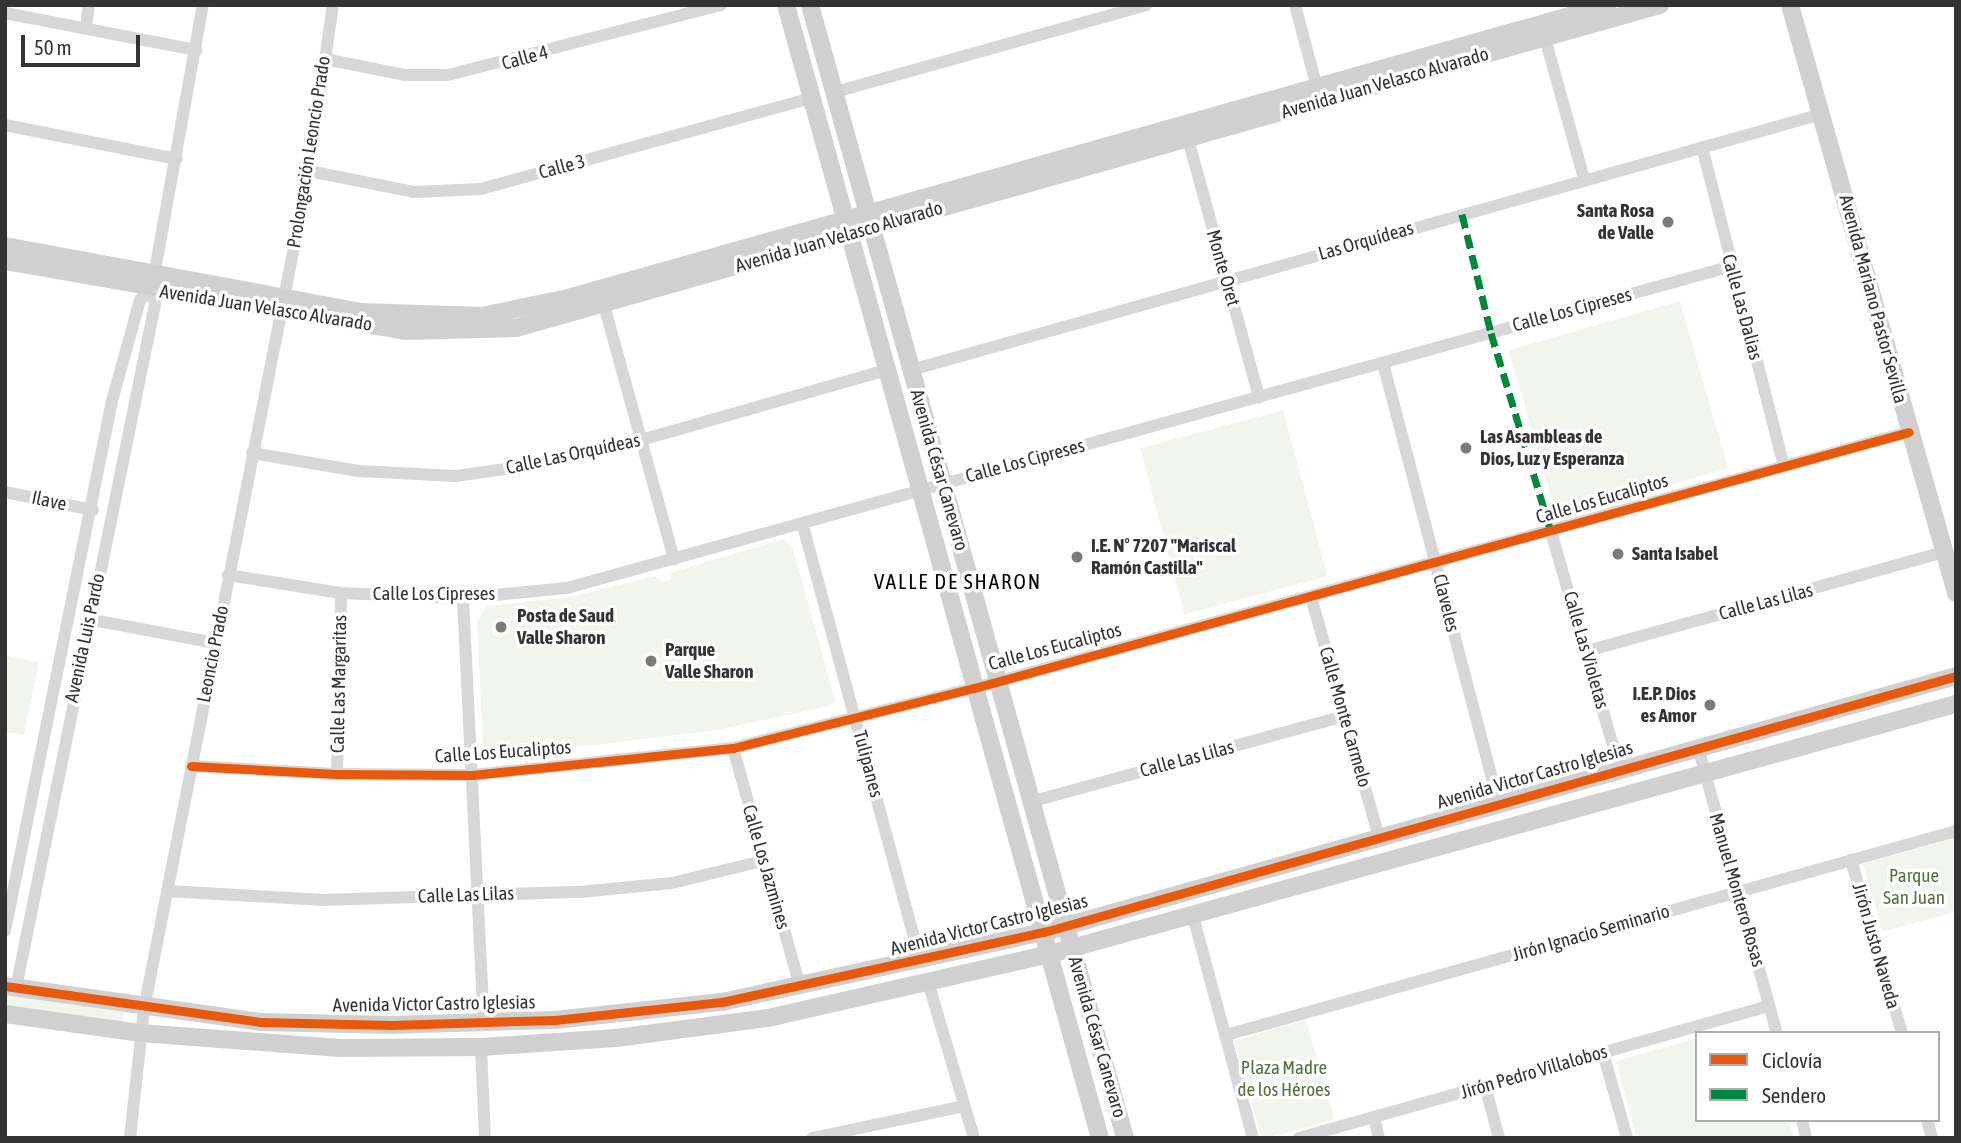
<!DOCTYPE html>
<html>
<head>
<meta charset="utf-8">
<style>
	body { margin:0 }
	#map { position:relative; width:1961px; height:1143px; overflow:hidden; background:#fff; font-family:"Asap Condensed",sans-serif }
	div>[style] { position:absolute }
	.green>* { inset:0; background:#f1f5ed; transform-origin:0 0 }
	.street>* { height:12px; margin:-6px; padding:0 6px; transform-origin:6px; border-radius:6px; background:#d7d7d7 }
	.secondary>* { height:18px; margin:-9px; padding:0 9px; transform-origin:9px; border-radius:9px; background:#d0d0d0 }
	.quiet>* { height:7px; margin-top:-3.5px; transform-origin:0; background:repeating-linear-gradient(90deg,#00873e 0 14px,transparent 0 21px) }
	.cycleway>* { height:9px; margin:-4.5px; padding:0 4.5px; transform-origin:4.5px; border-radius:4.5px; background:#e8590c }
	.dots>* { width:19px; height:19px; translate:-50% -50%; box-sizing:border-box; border:4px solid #fff; border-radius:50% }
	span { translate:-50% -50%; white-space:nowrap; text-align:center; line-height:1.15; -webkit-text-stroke:7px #fff; paint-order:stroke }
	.street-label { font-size:19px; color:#333 }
	.poi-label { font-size:19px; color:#333; font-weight:700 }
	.right { translate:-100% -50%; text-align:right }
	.left { translate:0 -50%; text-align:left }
	.park-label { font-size:19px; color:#56703f }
	.neighbourhood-label { font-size:21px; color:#000; letter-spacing:2px }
	.frame { position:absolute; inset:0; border:7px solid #333; pointer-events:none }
	.legend { position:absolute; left:1695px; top:1031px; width:245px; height:91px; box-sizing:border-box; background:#fff; border:2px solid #adadad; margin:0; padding:9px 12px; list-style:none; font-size:21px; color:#333 }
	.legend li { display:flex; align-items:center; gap:14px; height:35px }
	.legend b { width:35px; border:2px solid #adadad }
	.scale { position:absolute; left:21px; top:35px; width:119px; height:32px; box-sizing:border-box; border:4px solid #333; border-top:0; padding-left:9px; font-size:21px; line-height:24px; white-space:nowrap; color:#333; -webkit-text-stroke:5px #fff; paint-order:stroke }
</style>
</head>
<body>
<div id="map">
	<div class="green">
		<div style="left:1680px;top:301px;width:174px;height:178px;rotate:74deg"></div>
		<div style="left:1283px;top:410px;width:172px;height:148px;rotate:75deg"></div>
		<div style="clip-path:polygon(783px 539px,792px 546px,835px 700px,831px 706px,717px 730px,604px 744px,488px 753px,483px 746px,477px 622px,487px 606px,571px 597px,655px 576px,662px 582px,670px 580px,672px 572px)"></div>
		<div style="clip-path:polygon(5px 655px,39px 662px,24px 735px,5px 732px)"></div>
		<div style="clip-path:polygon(1956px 838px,1956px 912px,1882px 932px,1863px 864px)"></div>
		<div style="clip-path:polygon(5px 995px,124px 1012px,122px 1027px,5px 1008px)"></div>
		<div style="left:1306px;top:1020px;width:103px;height:75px;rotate:74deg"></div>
		<div style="clip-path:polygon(1697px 1038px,1697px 1120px,1789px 1120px,1793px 1138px,1637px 1138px,1616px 1061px)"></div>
	</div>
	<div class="street">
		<div style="left:1295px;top:5px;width:93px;rotate:75.1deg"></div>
		<div style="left:5px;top:13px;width:195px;rotate:11deg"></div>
		<div style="left:86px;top:28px;width:23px;rotate:-83deg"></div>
		<div style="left:1545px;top:38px;width:146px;rotate:74.5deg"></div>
		<div style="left:325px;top:59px;width:82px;rotate:11.3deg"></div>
		<div style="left:405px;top:75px;width:43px"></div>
		<div style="left:448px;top:75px;width:282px;rotate:-14.4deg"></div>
		<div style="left:835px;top:92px;width:323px;rotate:-15.6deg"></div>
		<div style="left:5px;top:125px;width:175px;rotate:11.2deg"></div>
		<div style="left:1188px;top:139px;width:268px;rotate:74.6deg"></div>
		<div style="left:1702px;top:147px;width:330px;rotate:75.6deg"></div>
		<div style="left:309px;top:171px;width:107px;rotate:11.3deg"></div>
		<div style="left:414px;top:192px;width:67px;rotate:-2.6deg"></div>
		<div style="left:481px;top:189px;width:343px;rotate:-15.4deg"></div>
		<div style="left:604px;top:305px;width:264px;rotate:74.6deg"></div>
		<div style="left:1383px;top:363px;width:456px;rotate:75.3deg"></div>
		<div style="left:911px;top:370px;width:946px;rotate:-15.7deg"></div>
		<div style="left:252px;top:453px;width:108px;rotate:9.6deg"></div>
		<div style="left:358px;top:471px;width:98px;rotate:2.9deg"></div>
		<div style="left:456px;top:476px;width:91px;rotate:-8.2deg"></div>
		<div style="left:546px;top:463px;width:98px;rotate:-13.6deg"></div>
		<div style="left:641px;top:440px;width:256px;rotate:-15.9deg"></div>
		<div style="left:5px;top:492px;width:90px;rotate:11.6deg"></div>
		<div style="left:803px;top:526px;width:452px;rotate:74.9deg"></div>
		<div style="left:1551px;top:532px;width:247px;rotate:73.8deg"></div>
		<div style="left:228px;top:575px;width:114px;rotate:9.1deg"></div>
		<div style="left:341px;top:593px;width:122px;rotate:2.3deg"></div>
		<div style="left:463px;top:598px;width:104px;rotate:-5.5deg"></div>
		<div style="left:567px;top:588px;width:1209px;rotate:-15.45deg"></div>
		<div style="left:1311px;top:597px;width:250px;rotate:74.2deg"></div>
		<div style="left:463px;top:598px;width:427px;rotate:87.2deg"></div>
		<div style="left:88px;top:619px;width:129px;rotate:10.7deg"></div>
		<div style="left:1587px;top:651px;width:371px;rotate:-15.5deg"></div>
		<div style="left:1698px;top:747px;width:297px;rotate:74.6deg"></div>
		<div style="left:733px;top:748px;width:247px;rotate:74.3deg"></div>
		<div style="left:191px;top:766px;width:146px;rotate:3.1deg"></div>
		<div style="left:337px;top:774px;width:135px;rotate:0.4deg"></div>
		<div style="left:472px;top:775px;width:262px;rotate:-5.9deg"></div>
		<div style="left:733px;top:748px;width:248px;rotate:-14deg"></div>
		<div style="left:974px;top:688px;width:969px;rotate:-15.31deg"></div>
		<div style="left:337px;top:774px;width:181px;rotate:-88.7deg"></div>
		<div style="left:1030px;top:802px;width:327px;rotate:-15.3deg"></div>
		<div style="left:1851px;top:860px;width:180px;rotate:73.6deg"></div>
		<div style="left:167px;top:891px;width:154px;rotate:3.3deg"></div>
		<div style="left:321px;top:900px;width:259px;rotate:-1.8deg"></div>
		<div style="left:580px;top:892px;width:92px;rotate:-5.6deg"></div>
		<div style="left:672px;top:883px;width:93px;rotate:-13.7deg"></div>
		<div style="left:1193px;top:916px;width:230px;rotate:74.9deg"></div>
		<div style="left:5px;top:931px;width:541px;rotate:-78.59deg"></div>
		<div style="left:112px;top:401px;width:105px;rotate:-74.5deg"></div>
		<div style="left:140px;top:300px;width:16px;rotate:-45deg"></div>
		<div style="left:151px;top:289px;width:13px;rotate:-77deg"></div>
		<div style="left:154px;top:276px;width:275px;rotate:-79.8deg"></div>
		<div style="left:929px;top:985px;width:159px;rotate:73.6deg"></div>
		<div style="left:16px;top:988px;width:698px;rotate:-78.51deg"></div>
		<div style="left:155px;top:304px;width:16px;rotate:-105deg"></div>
		<div style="left:1226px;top:1035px;width:758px;rotate:-15.61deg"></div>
		<div style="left:481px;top:1047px;width:91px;rotate:87.5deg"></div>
		<div style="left:1603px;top:1053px;width:88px;rotate:74.2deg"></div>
		<div style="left:1485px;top:1086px;width:54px;rotate:74.9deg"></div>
		<div style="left:1374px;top:1117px;width:22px;rotate:77deg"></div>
		<div style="left:1802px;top:1120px;width:18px;rotate:77deg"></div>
		<div style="left:1927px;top:1120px;width:19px;rotate:74deg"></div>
		<div style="left:130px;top:1138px;width:130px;rotate:-83.8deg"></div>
		<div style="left:144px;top:1009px;width:854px;rotate:-78.86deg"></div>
		<div style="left:309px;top:171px;width:168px;rotate:-81.8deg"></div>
		<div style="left:812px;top:1138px;width:155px;rotate:-11.9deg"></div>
		<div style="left:1299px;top:1138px;width:488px;rotate:-15.7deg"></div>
	</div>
	<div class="secondary">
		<div style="left:786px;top:5px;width:1176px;rotate:74.51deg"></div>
		<div style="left:810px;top:5px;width:1176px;rotate:74.46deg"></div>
		<div style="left:1790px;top:5px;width:611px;rotate:74.23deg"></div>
		<div style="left:5px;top:246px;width:361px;rotate:10.5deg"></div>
		<div style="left:360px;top:312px;width:122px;rotate:1.9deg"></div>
		<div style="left:482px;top:316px;width:88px;rotate:-11.8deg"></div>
		<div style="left:568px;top:298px;width:1080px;rotate:-15.73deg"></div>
		<div style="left:5px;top:261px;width:406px;rotate:9.9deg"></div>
		<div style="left:405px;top:331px;width:111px;rotate:-1.5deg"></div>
		<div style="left:516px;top:328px;width:1189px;rotate:-15.77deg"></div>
		<div style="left:5px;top:986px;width:258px;rotate:8deg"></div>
		<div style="left:260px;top:1022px;width:132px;rotate:1.3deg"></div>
		<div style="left:392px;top:1025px;width:163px;rotate:-1.8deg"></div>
		<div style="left:555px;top:1020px;width:168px;rotate:-6.2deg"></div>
		<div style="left:722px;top:1002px;width:330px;rotate:-12.3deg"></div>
		<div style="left:1044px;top:932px;width:947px;rotate:-15.68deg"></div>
		<div style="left:5px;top:1014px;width:136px;rotate:8deg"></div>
		<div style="left:140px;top:1033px;width:201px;rotate:4.3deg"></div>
		<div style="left:340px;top:1048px;width:141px;rotate:-0.4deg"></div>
		<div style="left:481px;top:1047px;width:135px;rotate:-3.8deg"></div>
		<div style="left:616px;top:1038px;width:153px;rotate:-7.5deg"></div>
		<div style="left:768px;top:1018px;width:289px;rotate:-12.8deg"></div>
		<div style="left:1050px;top:954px;width:940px;rotate:-15.43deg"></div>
	</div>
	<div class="quiet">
		<div style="left:1462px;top:214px;width:122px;rotate:76.3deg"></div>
		<div style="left:1491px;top:333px;width:208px;rotate:73.2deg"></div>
	</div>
	<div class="cycleway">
		<div style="left:191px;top:766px;width:146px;rotate:3.1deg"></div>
		<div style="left:337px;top:774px;width:135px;rotate:0.4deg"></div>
		<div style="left:472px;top:775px;width:262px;rotate:-5.9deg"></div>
		<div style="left:733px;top:748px;width:248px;rotate:-14deg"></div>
		<div style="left:974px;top:688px;width:969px;rotate:-15.31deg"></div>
		<div style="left:5px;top:986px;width:258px;rotate:8deg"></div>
		<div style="left:260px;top:1022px;width:132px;rotate:1.3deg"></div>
		<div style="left:392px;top:1025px;width:163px;rotate:-1.8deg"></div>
		<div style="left:555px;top:1020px;width:168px;rotate:-6.2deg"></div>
		<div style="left:722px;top:1002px;width:330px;rotate:-12.3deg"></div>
		<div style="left:1044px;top:932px;width:947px;rotate:-15.68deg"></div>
	</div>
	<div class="dots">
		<div style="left:1668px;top:222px;background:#7a7a7a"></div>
		<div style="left:1466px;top:448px;background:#7a7a7a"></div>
		<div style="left:1618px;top:554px;background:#7a7a7a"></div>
		<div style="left:1077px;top:557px;background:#7a7a7a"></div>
		<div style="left:501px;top:627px;background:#7a7a7a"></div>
		<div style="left:651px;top:661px;background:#7a7a7a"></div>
		<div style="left:1710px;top:705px;background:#7a7a7a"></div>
	</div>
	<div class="street-label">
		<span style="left:525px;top:58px;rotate:-15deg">Calle 4</span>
		<span style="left:1385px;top:83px;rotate:-16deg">Avenida Juan Velasco Alvarado</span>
		<span style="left:309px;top:152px;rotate:-81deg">Prolongación Leoncio Prado</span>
		<span style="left:562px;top:167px;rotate:-15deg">Calle 3</span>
		<span style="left:839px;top:237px;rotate:-16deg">Avenida Juan Velasco Alvarado</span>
		<span style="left:1366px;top:241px;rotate:-16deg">Las Orquídeas</span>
		<span style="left:1223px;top:268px;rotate:74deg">Monte Oret</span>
		<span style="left:1873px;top:299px;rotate:75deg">Avenida Mariano Pastor Sevilla</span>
		<span style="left:1742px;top:307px;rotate:75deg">Calle Las Dalias</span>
		<span style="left:266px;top:308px;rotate:9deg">Avenida Juan Velasco Alvarado</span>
		<span style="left:1572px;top:310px;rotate:-15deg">Calle Los Cipreses</span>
		<span style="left:573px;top:454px;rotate:-12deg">Calle Las Orquídeas</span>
		<span style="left:1025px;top:461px;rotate:-15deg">Calle Los Cipreses</span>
		<span style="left:939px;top:470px;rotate:74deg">Avenida César Canevaro</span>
		<span style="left:1602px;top:499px;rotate:-16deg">Calle Los Eucaliptos</span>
		<span style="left:49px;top:501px;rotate:12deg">Ilave</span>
		<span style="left:434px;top:594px">Calle Los Cipreses</span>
		<span style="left:1766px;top:602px;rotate:-15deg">Calle Las Lilas</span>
		<span style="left:1446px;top:603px;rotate:76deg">Claveles</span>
		<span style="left:85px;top:638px;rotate:-78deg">Avenida Luis Pardo</span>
		<span style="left:1055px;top:647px;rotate:-15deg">Calle Los Eucaliptos</span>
		<span style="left:1586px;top:650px;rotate:74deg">Calle Las Violetas</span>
		<span style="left:213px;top:654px;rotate:-79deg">Leoncio Prado</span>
		<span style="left:339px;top:684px;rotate:-89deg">Calle Las Margaritas</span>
		<span style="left:1345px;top:717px;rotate:74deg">Calle Monte Carmelo</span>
		<span style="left:503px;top:752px;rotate:-4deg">Calle Los Eucaliptos</span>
		<span style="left:1187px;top:759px;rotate:-15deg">Calle Las Lilas</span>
		<span style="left:868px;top:764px;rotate:75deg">Tulipanes</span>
		<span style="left:1535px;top:775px;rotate:-16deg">Avenida Victor Castro Iglesias</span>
		<span style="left:766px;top:867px;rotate:74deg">Calle Los Jazmines</span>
		<span style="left:1737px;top:890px;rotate:74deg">Manuel Montero Rosas</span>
		<span style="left:466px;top:895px;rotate:-2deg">Calle Las Lilas</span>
		<span style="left:989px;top:925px;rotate:-14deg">Avenida Victor Castro Iglesias</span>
		<span style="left:1591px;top:933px;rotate:-16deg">Jirón Ignacio Seminario</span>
		<span style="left:1876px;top:946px;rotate:74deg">Jirón Justo Naveda</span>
		<span style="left:434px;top:1004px;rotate:-1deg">Avenida Victor Castro Iglesias</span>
		<span style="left:1097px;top:1037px;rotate:74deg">Avenida César Canevaro</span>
		<span style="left:1534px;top:1072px;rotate:-16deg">Jirón Pedro Villalobos</span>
	</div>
	<div class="poi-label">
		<span class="right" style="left:1654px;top:222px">Santa Rosa<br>de Valle</span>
		<span class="left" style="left:1480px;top:448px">Las Asambleas de<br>Dios, Luz y Esperanza</span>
		<span class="left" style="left:1091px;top:557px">I.E. N° 7207 "Mariscal<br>Ramón Castilla"</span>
		<span class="left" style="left:1632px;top:554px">Santa Isabel</span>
		<span class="left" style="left:517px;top:627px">Posta de Saud<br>Valle Sharon</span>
		<span class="left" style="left:665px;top:661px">Parque<br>Valle Sharon</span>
		<span class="right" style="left:1696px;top:705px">I.E.P. Dios<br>es Amor</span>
	</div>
	<div class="park-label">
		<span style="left:1914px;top:887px">Parque<br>San Juan</span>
		<span style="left:1284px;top:1079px">Plaza Madre<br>de los Héroes</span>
	</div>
	<div class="neighbourhood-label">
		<span style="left:958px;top:581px">VALLE DE SHARON</span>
	</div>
	<div class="frame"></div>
	<ul class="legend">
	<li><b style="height:9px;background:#e8590c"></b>Ciclovía</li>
	<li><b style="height:9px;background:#00873e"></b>Sendero</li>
	</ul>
	<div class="scale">50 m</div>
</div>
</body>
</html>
